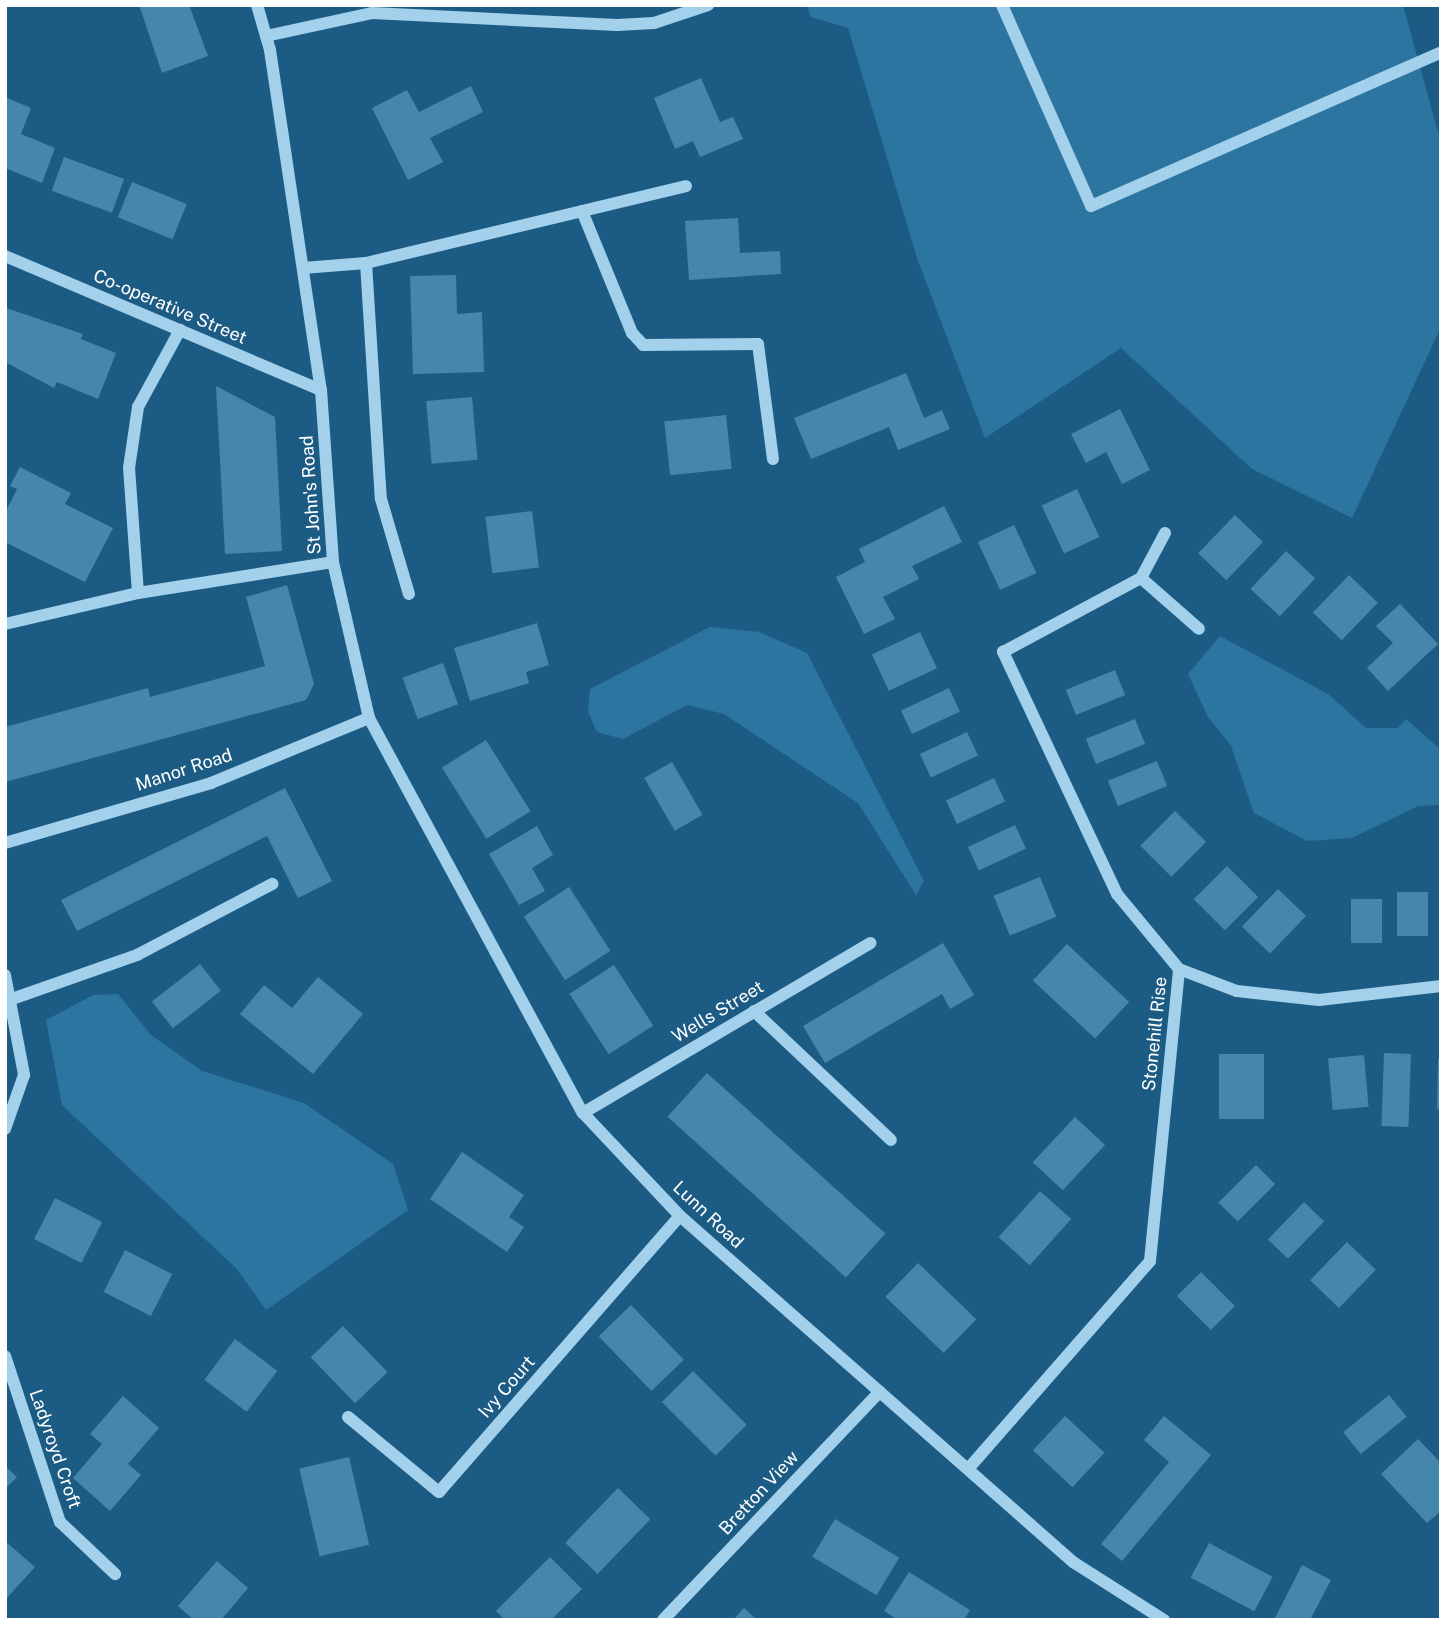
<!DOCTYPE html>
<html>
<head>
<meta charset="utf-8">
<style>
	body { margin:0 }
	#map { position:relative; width:1446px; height:1625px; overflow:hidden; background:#1c5c84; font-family:"Public Sans",sans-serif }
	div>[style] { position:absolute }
	.green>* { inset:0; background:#2c75a1 }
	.building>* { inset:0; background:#4586ad; transform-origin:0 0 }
	.minor>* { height:12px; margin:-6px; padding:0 6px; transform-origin:6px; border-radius:6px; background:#a3d0ea }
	span { translate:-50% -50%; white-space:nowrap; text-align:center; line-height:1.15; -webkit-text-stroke:5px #1c5c84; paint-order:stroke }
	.street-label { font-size:18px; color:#fff }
	.frame { position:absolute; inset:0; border:7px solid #fff; pointer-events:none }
</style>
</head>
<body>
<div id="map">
	<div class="green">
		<div style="clip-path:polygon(807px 5px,1403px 5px,1441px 143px,1441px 327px,1352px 518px,1252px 469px,1121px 348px,985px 438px,917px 258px,848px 28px,811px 17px)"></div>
		<div style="clip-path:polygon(710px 627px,759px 632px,807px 653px,924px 881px,916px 895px,858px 803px,724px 714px,687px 705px,623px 739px,597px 732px,588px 711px,590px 689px)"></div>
		<div style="clip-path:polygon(1220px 636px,1328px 694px,1366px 728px,1398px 728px,1406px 719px,1441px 750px,1441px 805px,1418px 806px,1352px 838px,1307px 841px,1254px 813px,1231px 746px,1208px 717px,1188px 674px)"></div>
		<div style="clip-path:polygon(118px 994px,151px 1035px,202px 1071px,304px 1103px,393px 1164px,408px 1210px,266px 1310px,237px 1269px,62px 1105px,46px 1020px,93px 995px)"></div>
	</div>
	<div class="building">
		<div style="clip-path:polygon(139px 5px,189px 5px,208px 56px,162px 73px)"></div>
		<div style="clip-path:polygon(701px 78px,720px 122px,733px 117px,743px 139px,700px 157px,693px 141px,675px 149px,654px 98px)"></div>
		<div style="clip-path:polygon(471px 86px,483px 112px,430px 138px,443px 162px,408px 180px,372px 108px,407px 90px,419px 112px)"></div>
		<div style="clip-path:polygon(5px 97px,31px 108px,21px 134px,55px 148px,42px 183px,5px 168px)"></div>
		<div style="left:64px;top:157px;width:64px;height:36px;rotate:20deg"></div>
		<div style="left:132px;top:182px;width:59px;height:38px;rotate:22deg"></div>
		<div style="clip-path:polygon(738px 218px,740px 253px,780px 251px,781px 274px,689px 280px,685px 221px)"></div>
		<div style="clip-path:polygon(456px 275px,457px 314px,482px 312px,484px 372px,413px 374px,410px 276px)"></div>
		<div style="clip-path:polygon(6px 308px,83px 334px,81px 339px,116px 353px,98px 399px,57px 382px,54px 388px,5px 362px)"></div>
		<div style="clip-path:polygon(906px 373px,924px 418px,942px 410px,950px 429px,898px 450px,889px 427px,811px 459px,794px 418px)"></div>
		<div style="clip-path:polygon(216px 386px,275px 417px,282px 551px,225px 554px)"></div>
		<div style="left:472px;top:397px;width:63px;height:46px;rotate:85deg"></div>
		<div style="clip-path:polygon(1120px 409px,1150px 470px,1122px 484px,1106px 452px,1086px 463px,1071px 434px)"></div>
		<div style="left:726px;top:415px;width:54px;height:62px;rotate:84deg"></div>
		<div style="clip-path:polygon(20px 467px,71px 493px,65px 504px,113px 528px,85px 582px,5px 542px,5px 513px,17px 489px,10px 486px)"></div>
		<div style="left:1077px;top:489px;width:53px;height:39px;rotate:65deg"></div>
		<div style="clip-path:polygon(944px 506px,962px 542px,912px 566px,919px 579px,883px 597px,895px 619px,864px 634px,836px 577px,865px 562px,859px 549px)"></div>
		<div style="left:532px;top:511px;width:57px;height:47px;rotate:83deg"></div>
		<div style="left:1235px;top:515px;width:39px;height:53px;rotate:44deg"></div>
		<div style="left:1014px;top:525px;width:53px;height:40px;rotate:65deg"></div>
		<div style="left:1286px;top:551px;width:40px;height:52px;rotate:43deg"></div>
		<div style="left:1349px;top:575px;width:40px;height:52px;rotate:44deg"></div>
		<div style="clip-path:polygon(287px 585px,314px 684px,306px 700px,5px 782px,5px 727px,148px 688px,150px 697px,265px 666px,246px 597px)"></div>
		<div style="clip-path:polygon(1400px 604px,1438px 644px,1388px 691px,1367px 668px,1393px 643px,1376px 626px)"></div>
		<div style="clip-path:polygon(537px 623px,549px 665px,526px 672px,529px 683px,470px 701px,454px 648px)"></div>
		<div style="left:920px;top:632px;width:40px;height:53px;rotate:65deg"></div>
		<div style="left:443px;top:663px;width:44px;height:43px;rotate:70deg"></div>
		<div style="left:1115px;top:670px;width:27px;height:53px;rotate:68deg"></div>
		<div style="left:949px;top:688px;width:26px;height:53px;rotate:65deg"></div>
		<div style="left:1135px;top:719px;width:27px;height:53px;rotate:68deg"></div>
		<div style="left:967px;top:732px;width:26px;height:52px;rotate:65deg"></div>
		<div style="left:486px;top:740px;width:84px;height:52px;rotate:58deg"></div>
		<div style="left:1157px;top:761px;width:27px;height:53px;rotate:68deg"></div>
		<div style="left:672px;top:762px;width:61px;height:32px;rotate:60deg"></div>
		<div style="left:994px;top:778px;width:26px;height:53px;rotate:65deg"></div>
		<div style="clip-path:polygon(285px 788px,332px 881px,298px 898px,267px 836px,77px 931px,61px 900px)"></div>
		<div style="left:1175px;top:811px;width:44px;height:49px;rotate:45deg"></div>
		<div style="left:1015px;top:825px;width:26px;height:52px;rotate:65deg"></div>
		<div style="clip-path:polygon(537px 826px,553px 855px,532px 868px,545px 891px,519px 905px,489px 854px)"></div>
		<div style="left:1227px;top:866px;width:44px;height:47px;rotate:45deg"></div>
		<div style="left:1040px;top:877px;width:43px;height:50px;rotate:68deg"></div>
		<div style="left:569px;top:887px;width:76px;height:54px;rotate:57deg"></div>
		<div style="left:1278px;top:889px;width:39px;height:52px;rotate:44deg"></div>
		<div style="left:1428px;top:892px;width:44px;height:31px;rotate:90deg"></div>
		<div style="left:1351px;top:899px;width:31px;height:44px"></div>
		<div style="clip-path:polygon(943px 943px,974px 995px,950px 1009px,942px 994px,825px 1063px,803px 1026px)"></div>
		<div style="left:1067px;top:944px;width:85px;height:50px;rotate:43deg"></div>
		<div style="left:200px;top:964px;width:34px;height:61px;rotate:52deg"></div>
		<div style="left:614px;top:965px;width:72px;height:53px;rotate:57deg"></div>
		<div style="clip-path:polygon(318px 977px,363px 1014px,313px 1074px,240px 1014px,264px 985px,292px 1008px)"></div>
		<div style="left:1384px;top:1053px;width:27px;height:73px;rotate:2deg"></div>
		<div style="left:1264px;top:1054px;width:65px;height:45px;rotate:90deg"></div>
		<div style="left:1364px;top:1055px;width:52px;height:36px;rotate:85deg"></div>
		<div style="clip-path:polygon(1438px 1059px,1441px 1059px,1441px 1109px,1437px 1109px)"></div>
		<div style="left:707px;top:1073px;width:240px;height:59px;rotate:42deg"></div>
		<div style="left:1075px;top:1117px;width:41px;height:62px;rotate:43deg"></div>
		<div style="clip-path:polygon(462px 1152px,524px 1195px,509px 1217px,524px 1227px,507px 1252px,430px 1199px)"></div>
		<div style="left:1256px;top:1165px;width:27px;height:53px;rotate:45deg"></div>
		<div style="left:1040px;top:1191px;width:42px;height:62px;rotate:42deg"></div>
		<div style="left:55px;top:1198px;width:53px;height:46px;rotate:27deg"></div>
		<div style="left:1304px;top:1202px;width:28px;height:52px;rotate:44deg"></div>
		<div style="left:1347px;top:1242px;width:40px;height:53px;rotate:44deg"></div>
		<div style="left:125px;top:1250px;width:53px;height:47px;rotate:27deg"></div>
		<div style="left:918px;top:1263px;width:81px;height:47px;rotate:44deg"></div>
		<div style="left:1201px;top:1272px;width:48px;height:34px;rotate:45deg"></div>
		<div style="left:631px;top:1305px;width:76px;height:45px;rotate:46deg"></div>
		<div style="left:343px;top:1326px;width:64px;height:45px;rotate:46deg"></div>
		<div style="left:235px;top:1339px;width:53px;height:51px;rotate:37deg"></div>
		<div style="left:693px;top:1371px;width:76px;height:44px;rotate:45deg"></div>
		<div style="left:1389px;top:1395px;width:28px;height:59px;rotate:51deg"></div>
		<div style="clip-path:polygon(123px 1396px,159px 1428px,128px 1464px,141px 1475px,110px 1511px,73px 1478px,102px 1444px,90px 1434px)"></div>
		<div style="left:1065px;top:1416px;width:54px;height:47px;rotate:43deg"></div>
		<div style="clip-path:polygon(1164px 1416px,1211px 1455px,1122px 1561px,1101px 1544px,1169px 1462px,1144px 1440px)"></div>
		<div style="clip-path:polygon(1418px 1439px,1441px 1463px,1441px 1511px,1427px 1523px,1381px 1474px)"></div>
		<div style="left:349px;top:1457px;width:90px;height:51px;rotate:77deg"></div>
		<div style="clip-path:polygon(5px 1466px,17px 1477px,5px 1489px)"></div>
		<div style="left:618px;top:1488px;width:45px;height:76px;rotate:44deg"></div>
		<div style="left:835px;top:1519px;width:75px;height:44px;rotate:31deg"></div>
		<div style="clip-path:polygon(5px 1541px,35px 1567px,5px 1600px)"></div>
		<div style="left:1209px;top:1543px;width:72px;height:39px;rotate:28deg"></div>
		<div style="clip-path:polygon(550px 1557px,582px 1589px,551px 1620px,505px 1620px,496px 1611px)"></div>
		<div style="clip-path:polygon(217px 1561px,248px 1588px,221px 1620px,194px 1620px,178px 1606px)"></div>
		<div style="clip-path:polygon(1302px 1565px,1331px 1580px,1310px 1620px,1279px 1620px,1275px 1618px)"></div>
		<div style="clip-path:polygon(909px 1572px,970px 1610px,964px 1620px,898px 1620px,884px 1611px)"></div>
		<div style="clip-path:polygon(744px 1608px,757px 1620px,733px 1620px)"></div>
	</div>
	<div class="minor">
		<div style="left:257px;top:5px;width:47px;rotate:73.9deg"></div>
		<div style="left:270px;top:50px;width:344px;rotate:81.5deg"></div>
		<div style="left:321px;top:390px;width:172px;rotate:86deg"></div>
		<div style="left:333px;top:562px;width:160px;rotate:77deg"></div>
		<div style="left:369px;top:718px;width:449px;rotate:61.6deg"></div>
		<div style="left:583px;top:1113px;width:141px;rotate:46.7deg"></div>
		<div style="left:680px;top:1216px;width:524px;rotate:41.36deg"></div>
		<div style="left:1073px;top:1562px;width:108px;rotate:32.5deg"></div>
		<div style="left:1002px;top:5px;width:220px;rotate:66.1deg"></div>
		<div style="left:1091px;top:206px;width:382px;rotate:-23.7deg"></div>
		<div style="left:266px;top:36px;width:108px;rotate:-12.2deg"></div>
		<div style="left:372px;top:13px;width:245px;rotate:2.8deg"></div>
		<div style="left:617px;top:25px;width:37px;rotate:-3deg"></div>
		<div style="left:654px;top:23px;width:57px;rotate:-18.4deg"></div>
		<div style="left:582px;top:211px;width:132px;rotate:67.7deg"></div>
		<div style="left:632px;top:333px;width:16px;rotate:47deg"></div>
		<div style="left:643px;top:345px;width:115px;rotate:-0.5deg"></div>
		<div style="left:758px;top:344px;width:116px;rotate:82.6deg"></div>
		<div style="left:5px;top:256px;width:343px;rotate:23deg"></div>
		<div style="left:366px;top:263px;width:329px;rotate:-13.5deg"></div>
		<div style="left:303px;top:268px;width:63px;rotate:-4.5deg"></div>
		<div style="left:366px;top:263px;width:236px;rotate:86.4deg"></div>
		<div style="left:381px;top:499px;width:99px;rotate:73.6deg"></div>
		<div style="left:1141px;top:578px;width:51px;rotate:-61.9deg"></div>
		<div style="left:138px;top:593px;width:197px;rotate:-9deg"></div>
		<div style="left:5px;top:624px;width:137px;rotate:-13.1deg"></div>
		<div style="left:138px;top:593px;width:125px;rotate:-94.1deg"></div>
		<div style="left:129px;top:468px;width:62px;rotate:-81.6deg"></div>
		<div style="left:138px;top:407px;width:88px;rotate:-61.4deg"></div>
		<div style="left:5px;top:843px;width:215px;rotate:-16.2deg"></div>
		<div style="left:211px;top:783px;width:171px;rotate:-22.4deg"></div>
		<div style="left:1179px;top:969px;width:62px;rotate:20.8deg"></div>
		<div style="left:1237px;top:991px;width:82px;rotate:6.3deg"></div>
		<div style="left:1319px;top:1000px;width:123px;rotate:-6.5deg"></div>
		<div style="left:5px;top:975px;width:102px;rotate:79.2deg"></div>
		<div style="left:24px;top:1075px;width:57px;rotate:109.4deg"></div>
		<div style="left:12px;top:999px;width:133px;rotate:-19.4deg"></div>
		<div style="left:137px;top:955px;width:153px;rotate:-27.7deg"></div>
		<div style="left:754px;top:1011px;width:188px;rotate:43.3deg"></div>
		<div style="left:583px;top:1113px;width:334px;rotate:-30.6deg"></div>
		<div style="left:5px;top:1356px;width:175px;rotate:71.7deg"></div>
		<div style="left:60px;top:1522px;width:76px;rotate:43.4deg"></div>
		<div style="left:348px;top:1417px;width:118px;rotate:39.5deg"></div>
		<div style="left:439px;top:1492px;width:366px;rotate:-48.9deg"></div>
		<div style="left:968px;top:1469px;width:276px;rotate:-48.8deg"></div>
		<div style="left:1150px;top:1261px;width:293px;rotate:-84.3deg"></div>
		<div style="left:1179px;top:969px;width:97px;rotate:-129.6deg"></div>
		<div style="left:1117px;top:894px;width:268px;rotate:-115.2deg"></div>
		<div style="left:1003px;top:652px;width:157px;rotate:-28.2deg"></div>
		<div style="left:1141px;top:578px;width:77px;rotate:41.3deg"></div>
		<div style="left:663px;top:1620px;width:315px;rotate:-46.5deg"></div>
	</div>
	<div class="street-label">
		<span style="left:170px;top:307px;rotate:23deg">Co-operative Street</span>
		<span style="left:311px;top:495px;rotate:-94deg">St John's Road</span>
		<span style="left:184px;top:770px;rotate:-18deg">Manor Road</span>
		<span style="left:718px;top:1012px;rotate:-31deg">Wells Street</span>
		<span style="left:1155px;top:1034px;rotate:-84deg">Stonehill Rise</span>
		<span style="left:708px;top:1215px;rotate:43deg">Lunn Road</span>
		<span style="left:507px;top:1387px;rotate:-49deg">Ivy Court</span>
		<span style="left:55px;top:1449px;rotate:71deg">Ladyroyd Croft</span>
		<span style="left:759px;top:1493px;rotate:-47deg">Bretton View</span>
	</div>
	<div class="frame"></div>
</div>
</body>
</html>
